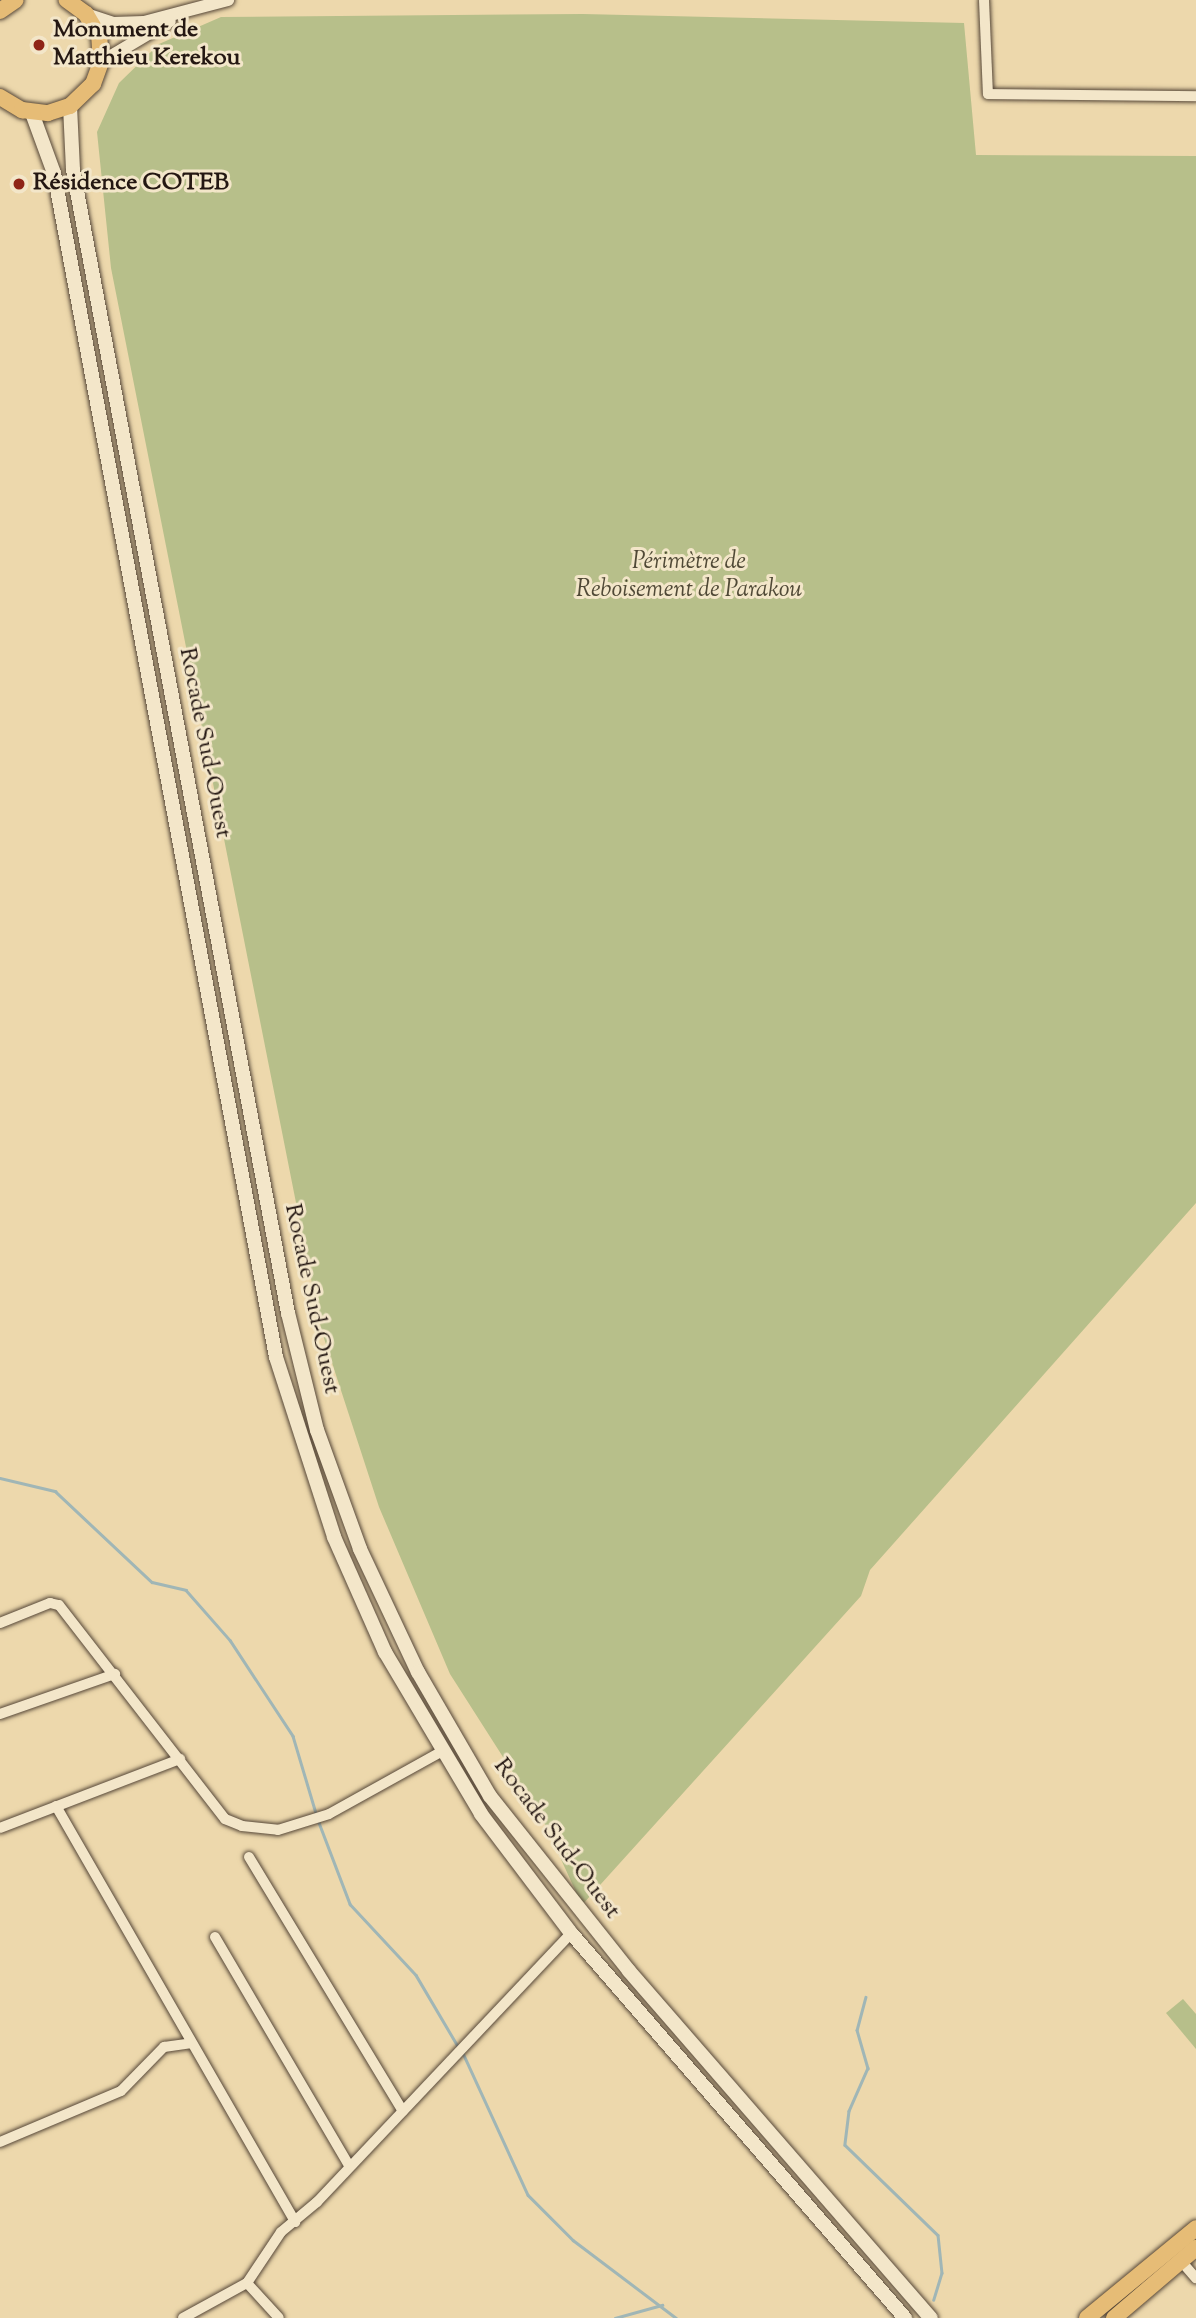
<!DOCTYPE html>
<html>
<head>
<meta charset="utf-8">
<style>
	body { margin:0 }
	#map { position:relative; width:1196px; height:2318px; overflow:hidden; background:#edd8ac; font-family:"Sorts Mill Goudy",serif }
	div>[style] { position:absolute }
	.green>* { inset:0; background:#b7bf8a }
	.stream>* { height:2.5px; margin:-1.25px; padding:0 1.25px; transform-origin:1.25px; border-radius:1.25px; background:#a0b6b6 }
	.roads { filter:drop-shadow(0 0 2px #564738) drop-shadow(0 0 2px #564738) }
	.minor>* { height:10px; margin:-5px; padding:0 5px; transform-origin:5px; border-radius:5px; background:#f3e6c9 }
	.tertiary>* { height:12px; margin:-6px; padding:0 6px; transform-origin:6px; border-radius:6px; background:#f3e6c9 }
	.secondary>* { height:14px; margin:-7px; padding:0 7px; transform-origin:7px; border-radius:7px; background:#f3e6c9 }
	.primary>* { height:16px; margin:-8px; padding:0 8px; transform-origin:8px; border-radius:8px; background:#e6bc76 }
	.dots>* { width:19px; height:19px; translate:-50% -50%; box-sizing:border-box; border:4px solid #f3e6c9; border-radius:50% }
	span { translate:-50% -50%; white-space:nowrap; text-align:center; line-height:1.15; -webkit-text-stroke:6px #f3e6c9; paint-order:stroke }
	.poi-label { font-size:24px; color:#241712; font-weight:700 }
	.left { translate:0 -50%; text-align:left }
	.park-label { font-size:24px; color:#504936; font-style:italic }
	.street-label { font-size:24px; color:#241712 }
</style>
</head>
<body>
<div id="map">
	<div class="green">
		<div style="clip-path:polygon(583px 14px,964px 23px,976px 155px,1196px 156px,1196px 1203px,870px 1570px,861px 1596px,582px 1905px,542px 1818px,450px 1674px,379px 1507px,321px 1329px,111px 268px,97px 132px,119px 83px,159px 44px,221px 17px)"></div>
		<div style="clip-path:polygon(1183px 1999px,1196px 2014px,1196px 2049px,1166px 2013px)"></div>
	</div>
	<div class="stream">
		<div style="left:0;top:1478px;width:57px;rotate:13.3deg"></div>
		<div style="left:55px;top:1491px;width:133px;rotate:43.2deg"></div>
		<div style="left:152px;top:1582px;width:35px;rotate:13deg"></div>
		<div style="left:186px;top:1590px;width:67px;rotate:48.7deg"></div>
		<div style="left:230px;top:1640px;width:115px;rotate:56.7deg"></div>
		<div style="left:293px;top:1736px;width:80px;rotate:73.4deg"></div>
		<div style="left:318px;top:1820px;width:90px;rotate:69.1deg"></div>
		<div style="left:350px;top:1904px;width:97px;rotate:47.1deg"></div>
		<div style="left:416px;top:1975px;width:85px;rotate:59.5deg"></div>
		<div style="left:866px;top:1997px;width:34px;rotate:105deg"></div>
		<div style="left:857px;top:2030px;width:40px;rotate:74deg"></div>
		<div style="left:868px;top:2068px;width:47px;rotate:113.8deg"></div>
		<div style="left:849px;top:2111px;width:34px;rotate:97deg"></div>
		<div style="left:845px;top:2145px;width:129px;rotate:44.1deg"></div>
		<div style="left:938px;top:2235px;width:38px;rotate:84deg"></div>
		<div style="left:942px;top:2273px;width:28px;rotate:107deg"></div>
		<div style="left:463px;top:2053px;width:156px;rotate:65.4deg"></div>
		<div style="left:528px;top:2195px;width:64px;rotate:45deg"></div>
		<div style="left:573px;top:2240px;width:129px;rotate:37.1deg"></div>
		<div style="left:615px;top:2318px;width:49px;rotate:-15.5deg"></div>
	</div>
	<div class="roads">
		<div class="minor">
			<div style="left:984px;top:0;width:94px;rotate:87.6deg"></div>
			<div style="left:988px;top:94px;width:208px;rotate:0.6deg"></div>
			<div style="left:0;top:1623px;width:54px;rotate:-21.8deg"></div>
			<div style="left:50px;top:1603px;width:9px;rotate:13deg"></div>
			<div style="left:59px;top:1605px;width:271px;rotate:52.2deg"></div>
			<div style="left:225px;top:1819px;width:18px;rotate:22deg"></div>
			<div style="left:242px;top:1826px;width:36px;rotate:6deg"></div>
			<div style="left:278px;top:1830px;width:53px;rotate:-17.4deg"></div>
			<div style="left:329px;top:1814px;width:128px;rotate:-29deg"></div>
			<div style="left:0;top:1714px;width:122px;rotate:-19.2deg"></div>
			<div style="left:56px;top:1806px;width:480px;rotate:60.1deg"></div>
			<div style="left:0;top:1828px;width:193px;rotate:-21deg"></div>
			<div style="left:249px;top:1857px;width:297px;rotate:58.8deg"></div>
			<div style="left:215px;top:1937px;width:264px;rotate:59.6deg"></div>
			<div style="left:0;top:2142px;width:131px;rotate:-22.9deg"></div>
			<div style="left:121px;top:2091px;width:62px;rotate:-45.7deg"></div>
			<div style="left:164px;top:2047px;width:28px;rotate:-8deg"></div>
			<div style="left:1181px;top:2261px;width:23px;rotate:49deg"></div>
			<div style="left:247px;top:2283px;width:47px;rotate:47.6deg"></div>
			<div style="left:183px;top:2318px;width:73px;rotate:-28.7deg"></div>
			<div style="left:247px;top:2283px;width:61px;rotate:-56.3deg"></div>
			<div style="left:281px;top:2232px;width:47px;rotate:-39.8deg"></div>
			<div style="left:317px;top:2202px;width:370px;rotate:-46.6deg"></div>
		</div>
		<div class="tertiary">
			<div style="left:86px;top:14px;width:28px;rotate:18deg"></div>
			<div style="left:113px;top:23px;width:31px;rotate:-2deg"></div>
			<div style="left:144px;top:22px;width:87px;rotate:-14.7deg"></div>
			<div style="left:101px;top:62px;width:80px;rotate:-30.7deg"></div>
		</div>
		<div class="secondary">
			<div style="left:70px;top:106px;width:64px;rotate:87.3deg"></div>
			<div style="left:73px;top:170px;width:1163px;rotate:79.35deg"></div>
			<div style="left:288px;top:1313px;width:121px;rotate:76.1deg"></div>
			<div style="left:317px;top:1430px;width:127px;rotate:70.1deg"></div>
			<div style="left:360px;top:1549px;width:136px;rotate:64.8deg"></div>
			<div style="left:418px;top:1672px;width:143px;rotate:59.9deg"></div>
			<div style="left:490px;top:1796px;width:223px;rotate:51.5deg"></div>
			<div style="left:629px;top:1971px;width:460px;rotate:49deg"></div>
			<div style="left:32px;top:113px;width:64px;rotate:69.9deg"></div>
			<div style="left:54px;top:173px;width:1205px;rotate:79.38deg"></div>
			<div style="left:276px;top:1357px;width:189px;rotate:72.1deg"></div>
			<div style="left:334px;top:1537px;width:126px;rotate:66.1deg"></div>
			<div style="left:385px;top:1652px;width:188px;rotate:59.3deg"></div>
			<div style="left:481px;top:1814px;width:149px;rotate:52.9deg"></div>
			<div style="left:571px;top:1933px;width:510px;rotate:49.06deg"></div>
		</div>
		<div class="primary">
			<div style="left:0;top:11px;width:19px;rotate:-35deg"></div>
			<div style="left:0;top:97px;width:26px;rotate:31deg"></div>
			<div style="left:22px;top:110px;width:26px;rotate:7deg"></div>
			<div style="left:48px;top:113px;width:23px;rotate:-18deg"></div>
			<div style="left:70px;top:106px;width:32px;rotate:-44deg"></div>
			<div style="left:93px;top:84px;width:23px;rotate:-70deg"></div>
			<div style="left:101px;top:62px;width:26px;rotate:-94deg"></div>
			<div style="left:99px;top:36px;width:26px;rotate:-121deg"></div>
			<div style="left:86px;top:14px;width:24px;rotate:-144deg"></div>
			<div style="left:1087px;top:2318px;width:141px;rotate:-39.5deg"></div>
			<div style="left:1114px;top:2318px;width:108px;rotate:-40.5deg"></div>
		</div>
	</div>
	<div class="dots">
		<div style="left:39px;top:45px;background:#8f2418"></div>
		<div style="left:19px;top:184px;background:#8f2418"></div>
	</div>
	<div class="poi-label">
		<span class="left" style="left:53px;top:45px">Monument de<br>Matthieu Kerekou</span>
		<span class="left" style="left:33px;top:184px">Résidence COTEB</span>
	</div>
	<div class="park-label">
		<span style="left:689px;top:577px">Périmètre de<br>Reboisement de Parakou</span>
	</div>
	<div class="street-label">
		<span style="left:204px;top:743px;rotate:79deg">Rocade Sud-Ouest</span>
		<span style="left:311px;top:1299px;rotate:78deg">Rocade Sud-Ouest</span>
		<span style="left:556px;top:1839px;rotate:53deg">Rocade Sud-Ouest</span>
	</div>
</div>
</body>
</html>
